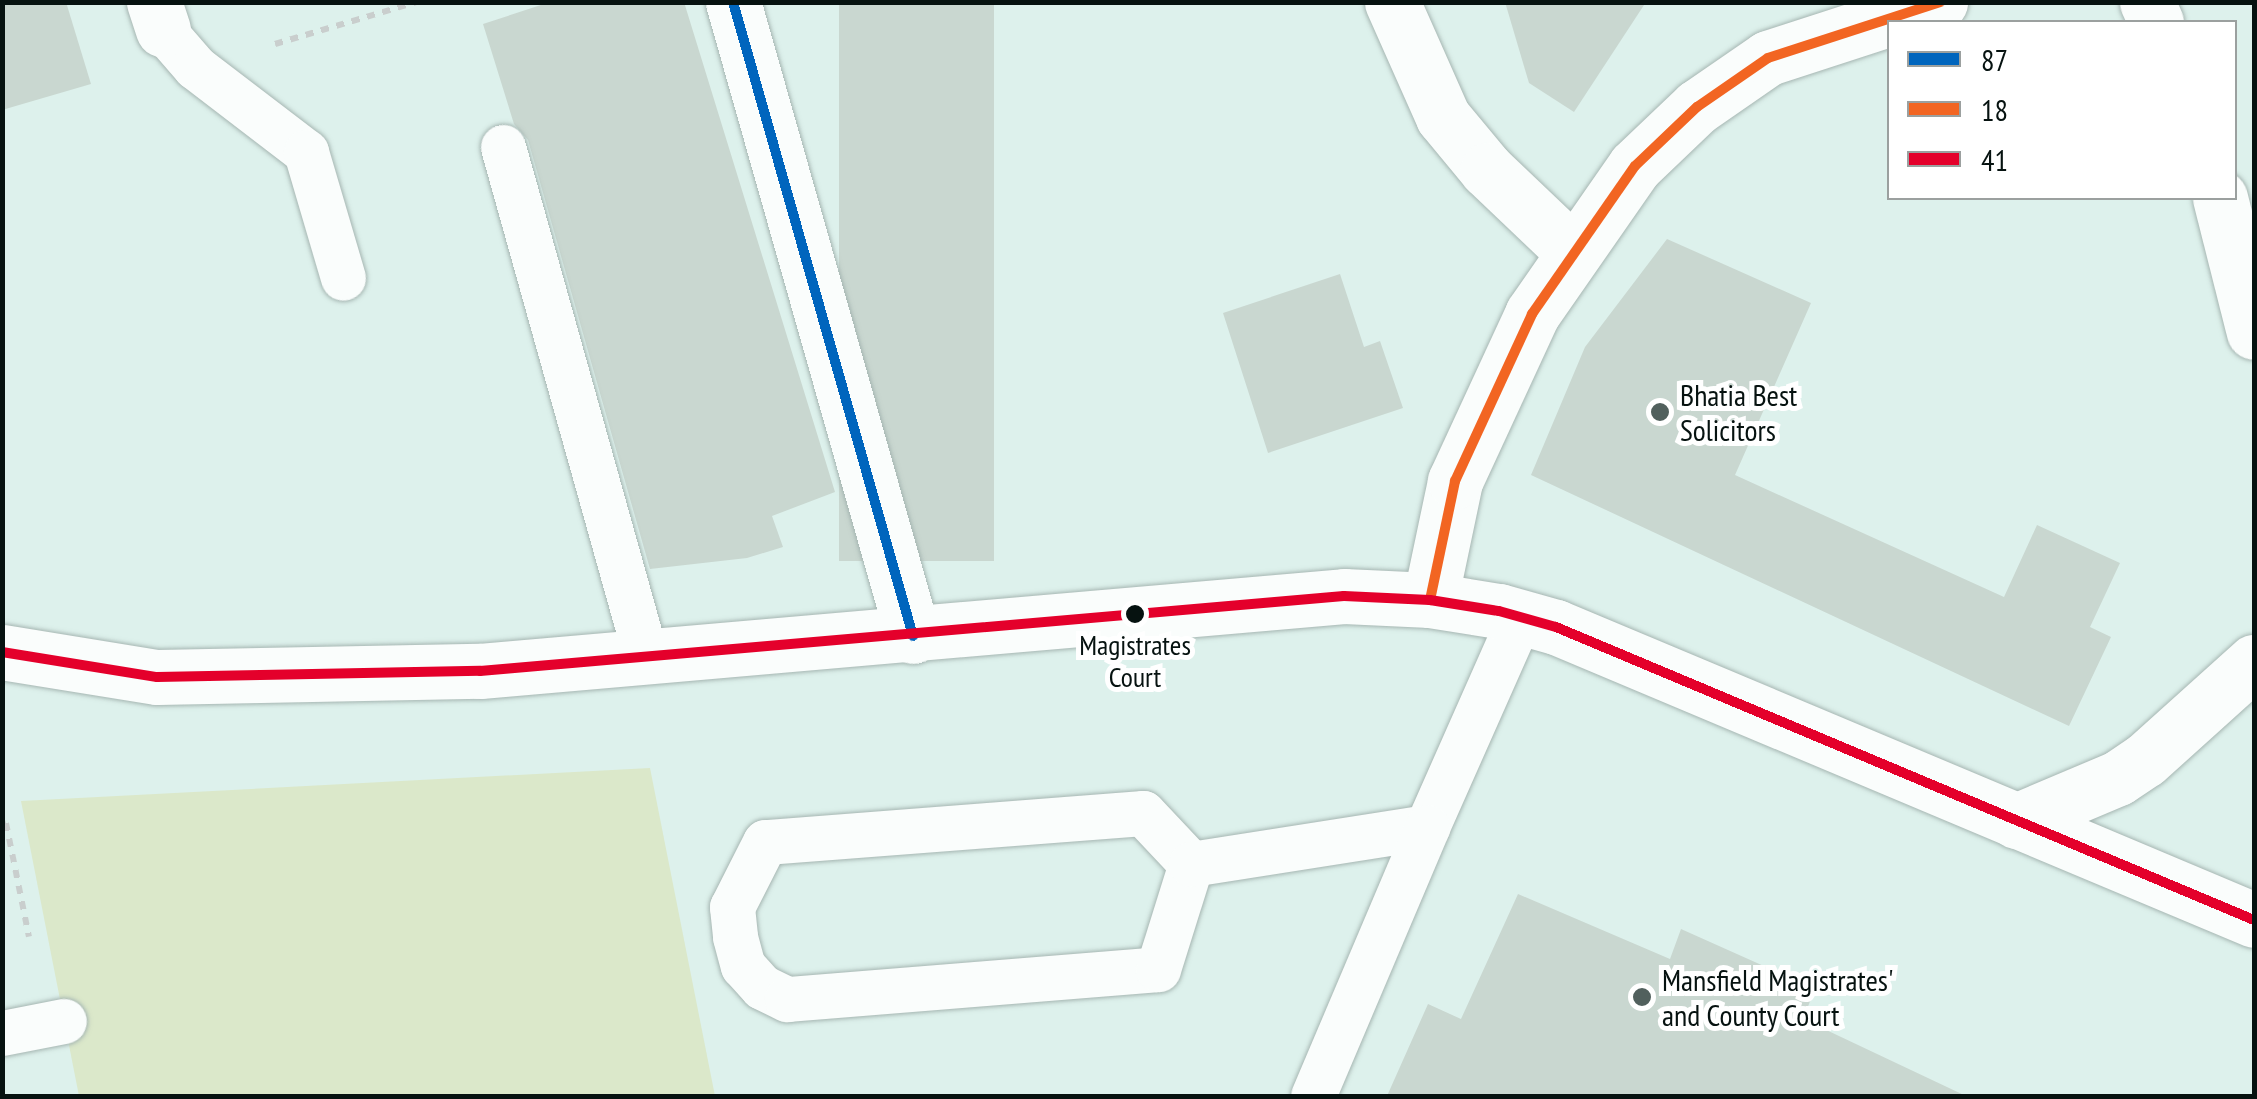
<!DOCTYPE html>
<html>
<head>
<meta charset="utf-8">
<style>
	body { margin:0 }
	#map { position:relative; width:2257px; height:1099px; overflow:hidden; background:#ddf1ec; font-family:"PT Sans Narrow",sans-serif }
	div>[style] { position:absolute }
	.green>* { inset:0; background:#dbe8ca }
	.building>* { inset:0; background:#c9d7d0; transform-origin:0 0 }
	.path>* { height:6px; margin-top:-3px; transform-origin:0; background:repeating-linear-gradient(90deg,#c9cecd 0 8px,transparent 0 16px) }
	.roads { filter:drop-shadow(0 0 2px #a6b6b2) drop-shadow(0 0 2px #a6b6b2) }
	.service>* { height:45px; margin:-22.5px; padding:0 22.5px; transform-origin:22.5px; border-radius:22.5px; background:#fafdfc }
	.minor>* { height:55px; margin:-27.5px; padding:0 27.5px; transform-origin:27.5px; border-radius:27.5px; background:#fafdfc }
	.tertiary>* { height:55px; margin:-27.5px; padding:0 27.5px; transform-origin:27.5px; border-radius:27.5px; background:#fafdfc }
	.trunk>* { height:55px; margin:-27.5px; padding:0 27.5px; transform-origin:27.5px; border-radius:27.5px; background:#fafdfc }
	.bus-1>* { height:10px; margin:-5px; padding:0 5px; transform-origin:5px; border-radius:5px; background:#0065bd }
	.bus-2>* { height:10px; margin:-5px; padding:0 5px; transform-origin:5px; border-radius:5px; background:#f26522 }
	.bus-3>* { height:10px; margin:-5px; padding:0 5px; transform-origin:5px; border-radius:5px; background:#e4002b }
	.dots>* { width:28px; height:28px; translate:-50% -50%; box-sizing:border-box; border:5px solid #fff; border-radius:50% }
	span { translate:-50% -50%; white-space:nowrap; text-align:center; line-height:1.15; -webkit-text-stroke:10px #fff; paint-order:stroke }
	.bus-label { font-size:28px; color:#061210 }
	.poi-label { font-size:30px; color:#061210 }
	.left { translate:0 -50%; text-align:left }
	.frame { position:absolute; inset:0; border:5px solid #061210; pointer-events:none }
	.legend { position:absolute; left:1887px; top:20px; width:350px; height:180px; box-sizing:border-box; background:#fff; border:2px solid #9ba09f; margin:0; padding:12px 18px; list-style:none; font-size:30px; color:#061210 }
	.legend li { display:flex; align-items:center; gap:20px; height:50px }
	.legend b { width:50px; border:2px solid #9ba09f }
</style>
</head>
<body>
<div id="map">
	<div class="green">
		<div style="clip-path:polygon(650px 768px,715px 1096px,79px 1096px,21px 801px)"></div>
	</div>
	<div class="building">
		<div style="clip-path:polygon(2px 2px,66px 2px,91px 84px,2px 110px)"></div>
		<div style="clip-path:polygon(550px 2px,684px 2px,835px 492px,772px 516px,783px 547px,747px 558px,650px 569px,528px 140px,514px 124px,483px 24px)"></div>
		<div style="left:839px;top:2px;width:155px;height:559px"></div>
		<div style="clip-path:polygon(1505px 2px,1646px 2px,1574px 112px,1529px 83px)"></div>
		<div style="clip-path:polygon(1667px 239px,1811px 303px,1735px 475px,2004px 597px,2037px 525px,2120px 563px,2090px 627px,2111px 637px,2069px 726px,1531px 475px,1585px 347px)"></div>
		<div style="clip-path:polygon(1340px 274px,1364px 347px,1380px 341px,1403px 408px,1268px 453px,1223px 313px)"></div>
		<div style="clip-path:polygon(1518px 894px,1670px 959px,1681px 929px,1815px 989px,1803px 1019px,1966px 1096px,1387px 1096px,1428px 1004px,1461px 1019px)"></div>
	</div>
	<div class="path">
		<div style="left:275px;top:44px;width:148px;rotate:-16.5deg"></div>
		<div style="left:2px;top:824px;width:4px;rotate:-14deg"></div>
		<div style="left:6px;top:823px;width:116px;rotate:78.6deg"></div>
	</div>
	<div class="roads">
		<div class="service">
			<div style="left:163px;top:30px;width:49px;rotate:49.1deg"></div>
			<div style="left:195px;top:67px;width:140px;rotate:37.4deg"></div>
			<div style="left:306px;top:152px;width:131px;rotate:73.6deg"></div>
			<div style="left:503px;top:147px;width:530px;rotate:74.34deg"></div>
			<div style="left:1191px;top:864px;width:70px;rotate:-133.3deg"></div>
			<div style="left:1143px;top:813px;width:379px;rotate:175.6deg"></div>
			<div style="left:765px;top:842px;width:73px;rotate:116.9deg"></div>
			<div style="left:732px;top:907px;width:30px;rotate:84deg"></div>
			<div style="left:735px;top:937px;width:30px;rotate:75deg"></div>
			<div style="left:743px;top:966px;width:28px;rotate:48deg"></div>
			<div style="left:762px;top:987px;width:28px;rotate:26deg"></div>
			<div style="left:787px;top:999px;width:372px;rotate:-4.6deg"></div>
			<div style="left:1158px;top:969px;width:110px;rotate:-72.6deg"></div>
			<div style="left:1191px;top:864px;width:239px;rotate:-8.9deg"></div>
			<div style="left:1427px;top:827px;width:230px;rotate:-66.1deg"></div>
			<div style="left:2px;top:1033px;width:63px;rotate:-11deg"></div>
			<div style="left:1313px;top:1096px;width:292px;rotate:-67deg"></div>
		</div>
		<div class="minor">
			<div style="left:154px;top:2px;width:29px;rotate:72deg"></div>
			<div style="left:733px;top:2px;width:659px;rotate:74.15deg"></div>
			<div style="left:1392px;top:2px;width:126px;rotate:66.1deg"></div>
			<div style="left:1443px;top:117px;width:69px;rotate:50.3deg"></div>
			<div style="left:1487px;top:170px;width:119px;rotate:43.6deg"></div>
			<div style="left:1430px;top:600px;width:122px;rotate:-78.1deg"></div>
			<div style="left:1455px;top:481px;width:184px;rotate:-65.2deg"></div>
			<div style="left:1532px;top:314px;width:180px;rotate:-55.2deg"></div>
			<div style="left:1635px;top:166px;width:86px;rotate:-43.6deg"></div>
			<div style="left:1697px;top:107px;width:86px;rotate:-34.6deg"></div>
			<div style="left:1768px;top:58px;width:181px;rotate:-18deg"></div>
		</div>
		<div class="tertiary">
			<div style="left:2px;top:652px;width:157px;rotate:9.2deg"></div>
			<div style="left:157px;top:677px;width:323px;rotate:-1.1deg"></div>
			<div style="left:480px;top:671px;width:867px;rotate:-4.96deg"></div>
			<div style="left:1344px;top:596px;width:86px;rotate:2.7deg"></div>
			<div style="left:1430px;top:600px;width:70px;rotate:9.1deg"></div>
			<div style="left:1499px;top:611px;width:59px;rotate:15.7deg"></div>
			<div style="left:1556px;top:627px;width:757px;rotate:22.77deg"></div>
		</div>
		<div class="trunk">
			<div style="left:2147px;top:2px;width:22px;rotate:66deg"></div>
			<div style="left:2220px;top:198px;width:138px;rotate:75.8deg"></div>
			<div style="left:2016px;top:821px;width:111px;rotate:-22.9deg"></div>
			<div style="left:2118px;top:778px;width:32px;rotate:-34deg"></div>
			<div style="left:2145px;top:760px;width:147px;rotate:-42deg"></div>
		</div>
	</div>
	<div class="bus-1">
		<div style="left:733px;top:2px;width:659px;rotate:74.15deg"></div>
	</div>
	<div class="bus-2">
		<div style="left:1430px;top:600px;width:122px;rotate:-78.1deg"></div>
		<div style="left:1455px;top:481px;width:184px;rotate:-65.2deg"></div>
		<div style="left:1532px;top:314px;width:180px;rotate:-55.2deg"></div>
		<div style="left:1635px;top:166px;width:86px;rotate:-43.6deg"></div>
		<div style="left:1697px;top:107px;width:86px;rotate:-34.6deg"></div>
		<div style="left:1768px;top:58px;width:181px;rotate:-18deg"></div>
	</div>
	<div class="bus-3">
		<div style="left:2px;top:652px;width:157px;rotate:9.2deg"></div>
		<div style="left:157px;top:677px;width:323px;rotate:-1.1deg"></div>
		<div style="left:480px;top:671px;width:867px;rotate:-4.96deg"></div>
		<div style="left:1344px;top:596px;width:86px;rotate:2.7deg"></div>
		<div style="left:1430px;top:600px;width:70px;rotate:9.1deg"></div>
		<div style="left:1499px;top:611px;width:59px;rotate:15.7deg"></div>
		<div style="left:1556px;top:627px;width:757px;rotate:22.77deg"></div>
	</div>
	<div class="dots">
		<div style="left:1660px;top:412px;background:#51605d"></div>
		<div style="left:1135px;top:614px;background:#061210"></div>
		<div style="left:1642px;top:997px;background:#51605d"></div>
	</div>
	<div class="bus-label">
		<span style="left:1135px;top:661px">Magistrates<br>Court</span>
	</div>
	<div class="poi-label">
		<span class="left" style="left:1680px;top:412px">Bhatia Best<br>Solicitors</span>
		<span class="left" style="left:1662px;top:997px">Mansfield Magistrates'<br>and County Court</span>
	</div>
	<div class="frame"></div>
	<ul class="legend">
	<li><b style="height:12px;background:#0065bd"></b>87</li>
	<li><b style="height:12px;background:#f26522"></b>18</li>
	<li><b style="height:12px;background:#e4002b"></b>41</li>
	</ul>
</div>
</body>
</html>
